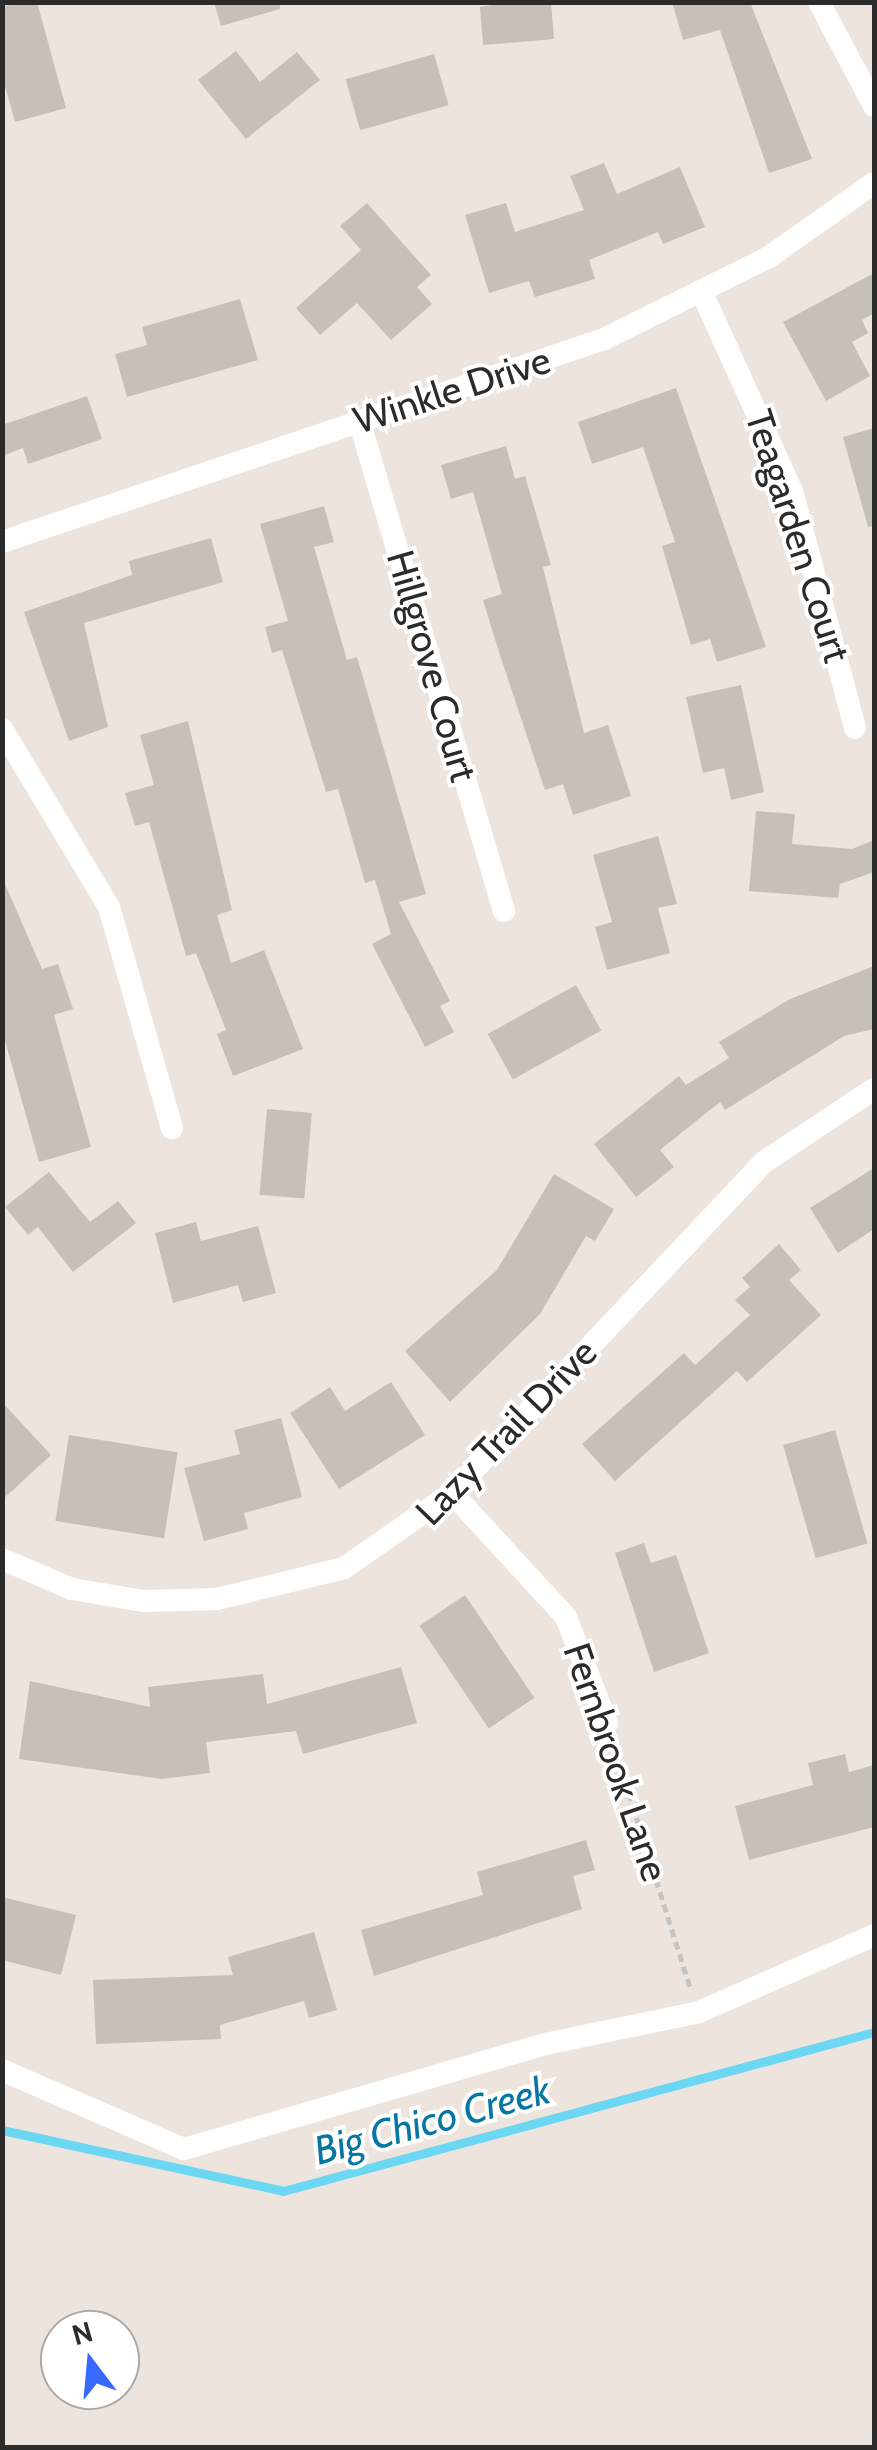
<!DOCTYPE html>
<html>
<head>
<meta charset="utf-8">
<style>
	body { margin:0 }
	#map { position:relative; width:877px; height:2450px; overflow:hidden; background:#ede5dd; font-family:Cabin,sans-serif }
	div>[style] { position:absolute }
	.stream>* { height:9px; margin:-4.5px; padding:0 4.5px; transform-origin:4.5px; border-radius:4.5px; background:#6cd7f3 }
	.building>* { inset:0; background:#c6c0b8; transform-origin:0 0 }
	.path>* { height:5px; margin-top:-2.5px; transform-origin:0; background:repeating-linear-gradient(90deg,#c4c4c4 0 8px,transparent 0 13px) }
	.street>* { height:22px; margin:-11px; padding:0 11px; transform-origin:11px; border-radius:11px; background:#fff }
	span { translate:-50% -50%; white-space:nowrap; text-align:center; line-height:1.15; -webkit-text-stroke:8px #fff; paint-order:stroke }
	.street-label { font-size:38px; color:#2b2b2b }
	.water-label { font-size:40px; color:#0876a2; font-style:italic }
	.frame { position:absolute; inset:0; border:5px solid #2b2b2b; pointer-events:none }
	.north { position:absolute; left:40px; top:2310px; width:100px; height:100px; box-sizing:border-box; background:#fff; border:2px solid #aaa; border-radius:50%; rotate:344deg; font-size:28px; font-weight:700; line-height:40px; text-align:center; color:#2b2b2b }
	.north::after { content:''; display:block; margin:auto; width:35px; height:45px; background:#3869ff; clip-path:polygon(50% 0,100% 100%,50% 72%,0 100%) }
</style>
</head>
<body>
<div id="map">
	<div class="stream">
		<div style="left:2px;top:2130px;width:288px;rotate:12.2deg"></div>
		<div style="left:283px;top:2191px;width:612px;rotate:-15.06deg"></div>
	</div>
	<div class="building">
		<div style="clip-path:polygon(37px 2px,66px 108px,15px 122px,2px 75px,2px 6px)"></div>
		<div style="clip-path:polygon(214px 2px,280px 2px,280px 9px,221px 26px)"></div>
		<div style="clip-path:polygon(509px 2px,551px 2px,554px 39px,483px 45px,480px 7px)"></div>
		<div style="clip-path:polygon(672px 2px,750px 2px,812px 159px,769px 173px,720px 30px,683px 40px)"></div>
		<div style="clip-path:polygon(236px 51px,260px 82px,297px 52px,320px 80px,246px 139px,198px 80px)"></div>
		<div style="left:434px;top:54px;width:53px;height:92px;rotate:74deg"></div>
		<div style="clip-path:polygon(604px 163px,617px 194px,680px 167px,705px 227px,663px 244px,658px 232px,589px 260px,595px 279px,535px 297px,529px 281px,489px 293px,465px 215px,506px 203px,515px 232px,584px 210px,570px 176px)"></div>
		<div style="clip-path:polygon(367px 203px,431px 275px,417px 287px,432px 304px,391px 340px,357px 303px,320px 335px,296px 308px,361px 250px,340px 226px)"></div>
		<div style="clip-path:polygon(874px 273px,874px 313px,862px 320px,868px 333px,852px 342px,870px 376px,826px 401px,783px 322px)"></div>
		<div style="clip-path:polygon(240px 299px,258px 360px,127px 397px,115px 354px,147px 345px,142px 327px)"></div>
		<div style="clip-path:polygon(676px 388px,766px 647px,717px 662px,710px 639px,691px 645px,662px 546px,675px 542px,643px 447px,592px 464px,578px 422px)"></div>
		<div style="clip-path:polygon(87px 396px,102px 439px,28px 464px,23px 448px,2px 456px,2px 425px)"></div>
		<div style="clip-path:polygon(874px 428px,874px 526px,868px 527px,843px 437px)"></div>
		<div style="clip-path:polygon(506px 446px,515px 479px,525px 476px,551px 565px,543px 567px,584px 733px,608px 725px,631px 796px,573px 815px,563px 784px,545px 790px,498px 649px,483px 600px,502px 594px,473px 492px,451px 499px,441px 465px)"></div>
		<div style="clip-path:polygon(324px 506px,334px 542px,314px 547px,347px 660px,357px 657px,426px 894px,399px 902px,450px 1001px,440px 1006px,454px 1032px,425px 1047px,372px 944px,391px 934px,375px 880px,365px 883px,338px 789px,326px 792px,282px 650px,272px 653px,265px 627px,288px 621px,260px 524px)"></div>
		<div style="clip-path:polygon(211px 538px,223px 582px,84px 623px,108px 727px,69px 741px,24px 612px,132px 575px,129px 561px)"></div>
		<div style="clip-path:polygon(741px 685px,764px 792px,731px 800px,724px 768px,703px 773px,686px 697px)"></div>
		<div style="clip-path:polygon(188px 721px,232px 910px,217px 915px,231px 963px,264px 950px,303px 1049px,233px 1076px,217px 1034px,226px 1030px,196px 953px,186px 956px,149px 822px,135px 826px,125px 793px,154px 785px,140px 735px)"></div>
		<div style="clip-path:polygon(756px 811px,795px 814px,792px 844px,852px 849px,874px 840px,874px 872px,840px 884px,838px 898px,749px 891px)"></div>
		<div style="clip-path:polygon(658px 836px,677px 904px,658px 908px,670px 953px,607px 970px,595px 927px,612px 922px,593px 855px)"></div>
		<div style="clip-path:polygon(2px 877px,42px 969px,58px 964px,73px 1009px,54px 1015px,91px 1147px,39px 1162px,2px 1030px)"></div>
		<div style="clip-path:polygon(874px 966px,874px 1029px,844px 1036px,725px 1110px,720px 1102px,660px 1150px,674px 1167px,636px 1197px,594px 1144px,679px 1076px,686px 1085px,729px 1058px,719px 1042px,790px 999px)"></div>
		<div style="left:576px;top:985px;width:52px;height:101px;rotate:61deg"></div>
		<div style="left:267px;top:1109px;width:45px;height:86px;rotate:5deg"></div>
		<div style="clip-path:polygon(874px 1168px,874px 1229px,838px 1253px,810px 1208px)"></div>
		<div style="clip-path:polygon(49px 1172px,90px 1222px,118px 1201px,136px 1223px,73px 1272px,38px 1227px,28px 1235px,5px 1207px)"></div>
		<div style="clip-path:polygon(554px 1174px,614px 1209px,595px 1241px,586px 1236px,540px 1314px,450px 1402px,405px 1351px,497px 1270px)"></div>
		<div style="clip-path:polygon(196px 1222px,201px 1241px,258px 1226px,276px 1293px,243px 1302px,238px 1285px,173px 1303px,155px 1233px)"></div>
		<div style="clip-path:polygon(779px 1244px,801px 1270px,789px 1280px,821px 1315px,747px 1382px,737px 1371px,615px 1481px,582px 1444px,684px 1353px,695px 1365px,750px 1315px,735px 1300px,750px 1287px,742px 1278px)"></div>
		<div style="clip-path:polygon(391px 1382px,425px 1435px,339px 1489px,290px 1413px,330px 1387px,345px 1411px)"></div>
		<div style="clip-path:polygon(2px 1402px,51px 1455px,2px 1500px)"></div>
		<div style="clip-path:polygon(281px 1418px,302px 1497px,244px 1513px,248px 1529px,204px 1541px,184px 1468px,240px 1454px,234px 1430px)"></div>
		<div style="left:835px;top:1430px;width:118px;height:54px;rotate:74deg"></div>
		<div style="left:69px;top:1435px;width:110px;height:87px;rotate:9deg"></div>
		<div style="clip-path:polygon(644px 1543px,651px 1563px,676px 1555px,709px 1653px,654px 1672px,615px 1553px)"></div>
		<div style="left:465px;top:1595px;width:124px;height:55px;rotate:56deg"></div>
		<div style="clip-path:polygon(401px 1667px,417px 1723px,303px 1754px,296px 1731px,206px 1742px,210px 1773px,162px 1779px,19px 1759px,30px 1681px,150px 1707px,148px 1687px,263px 1674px,267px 1704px)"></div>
		<div style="clip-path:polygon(845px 1754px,849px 1772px,874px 1765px,874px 1827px,749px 1860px,735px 1806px,813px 1785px,808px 1763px)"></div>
		<div style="clip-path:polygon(586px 1840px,595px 1870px,573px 1876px,582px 1909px,374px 1976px,361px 1930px,483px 1895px,477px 1872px)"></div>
		<div style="clip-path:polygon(2px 1897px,76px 1915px,61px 1975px,2px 1960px)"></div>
		<div style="clip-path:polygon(314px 1932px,337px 2010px,309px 2018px,304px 2001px,220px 2025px,221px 2039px,96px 2044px,93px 1980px,233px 1975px,228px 1957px)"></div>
	</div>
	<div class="path">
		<div style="left:613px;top:1743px;width:259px;rotate:72.5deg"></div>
	</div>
	<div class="street">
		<div style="left:819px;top:2px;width:118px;rotate:62.1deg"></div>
		<div style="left:703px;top:295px;width:215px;rotate:65.6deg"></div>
		<div style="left:792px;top:491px;width:245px;rotate:75.1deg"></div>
		<div style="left:359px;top:420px;width:512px;rotate:73.55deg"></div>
		<div style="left:2px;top:542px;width:635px;rotate:-18.63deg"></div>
		<div style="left:604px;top:339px;width:184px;rotate:-26.4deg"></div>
		<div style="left:769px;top:257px;width:128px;rotate:-35.2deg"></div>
		<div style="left:2px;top:729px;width:208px;rotate:59deg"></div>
		<div style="left:109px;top:907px;width:230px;rotate:74.1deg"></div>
		<div style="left:452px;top:1493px;width:168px;rotate:47.4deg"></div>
		<div style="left:566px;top:1617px;width:114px;rotate:68.9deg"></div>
		<div style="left:2px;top:1559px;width:76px;rotate:23.2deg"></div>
		<div style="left:72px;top:1589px;width:73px;rotate:9.5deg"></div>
		<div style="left:144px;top:1601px;width:73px;rotate:-1.6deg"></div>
		<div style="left:217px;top:1599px;width:131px;rotate:-13.7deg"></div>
		<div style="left:344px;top:1568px;width:131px;rotate:-34.8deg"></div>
		<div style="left:452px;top:1493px;width:455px;rotate:-46.7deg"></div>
		<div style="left:764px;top:1162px;width:132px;rotate:-33.6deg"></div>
		<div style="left:2px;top:2070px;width:198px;rotate:23.5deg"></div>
		<div style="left:184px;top:2149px;width:376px;rotate:-16.2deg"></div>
		<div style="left:545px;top:2044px;width:157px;rotate:-11.7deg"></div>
		<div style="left:699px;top:2012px;width:191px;rotate:-23.7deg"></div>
	</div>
	<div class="street-label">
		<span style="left:452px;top:390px;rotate:-18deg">Winkle Drive</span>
		<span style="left:798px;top:536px;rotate:72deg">Teagarden Court</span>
		<span style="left:432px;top:666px;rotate:74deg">Hillgrove Court</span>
		<span style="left:506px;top:1432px;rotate:-46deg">Lazy Trail Drive</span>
		<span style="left:616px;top:1762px;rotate:71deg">Fernbrook Lane</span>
	</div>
	<div class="water-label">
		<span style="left:432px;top:2120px;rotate:-15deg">Big Chico Creek</span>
	</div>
	<div class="frame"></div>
	<div class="north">N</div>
</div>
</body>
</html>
